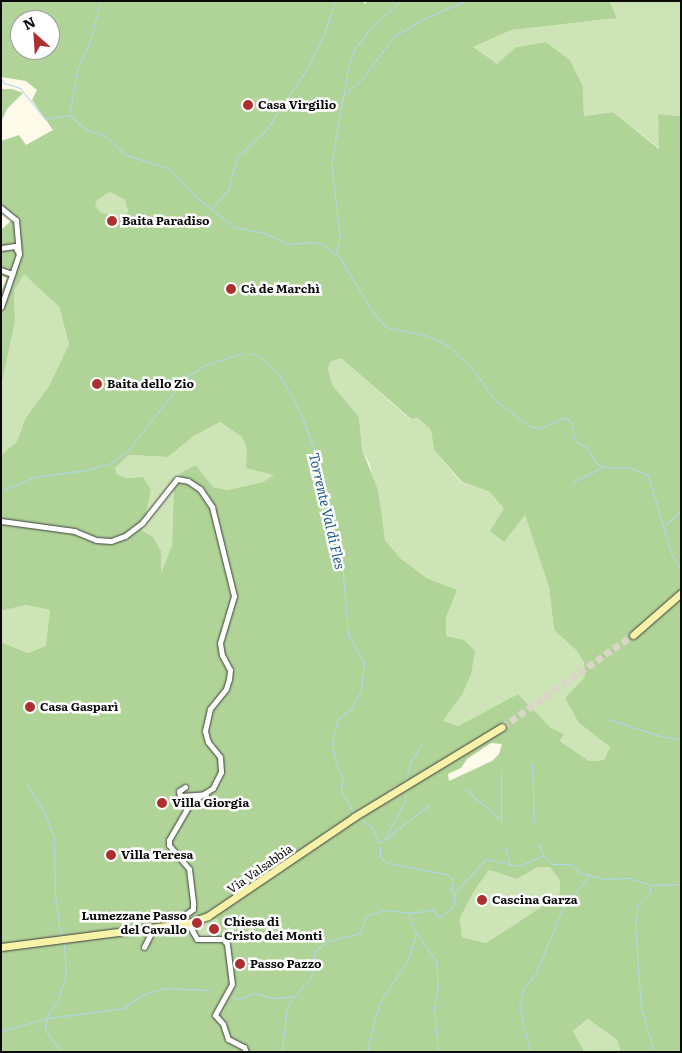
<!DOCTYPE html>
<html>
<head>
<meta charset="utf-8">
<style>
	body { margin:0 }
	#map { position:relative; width:682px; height:1053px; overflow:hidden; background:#fdfae9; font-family:Literata,serif }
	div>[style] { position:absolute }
	.green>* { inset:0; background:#cde4b7 }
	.forest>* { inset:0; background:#b0d397 }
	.stream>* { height:1px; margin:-0.5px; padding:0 0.5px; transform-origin:0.5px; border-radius:0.5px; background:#b2d7f0 }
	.secondary-tunnel>* { height:7px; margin-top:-3.5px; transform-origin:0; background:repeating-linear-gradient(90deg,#d9d6c8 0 7px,transparent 0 10.5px) }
	.roads { filter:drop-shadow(0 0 1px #3d3d3d) drop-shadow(0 0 1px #3d3d3d) }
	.street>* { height:5px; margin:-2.5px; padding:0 2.5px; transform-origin:2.5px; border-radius:2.5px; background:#fff }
	.secondary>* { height:7px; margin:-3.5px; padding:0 3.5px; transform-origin:3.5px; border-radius:3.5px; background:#f8f2a9 }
	.dots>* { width:14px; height:14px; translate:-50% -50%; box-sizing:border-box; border:2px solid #fff; border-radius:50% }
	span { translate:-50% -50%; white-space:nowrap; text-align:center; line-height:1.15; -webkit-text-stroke:5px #fff; paint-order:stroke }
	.poi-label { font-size:12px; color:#0a0a0a; font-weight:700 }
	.left { translate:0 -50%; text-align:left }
	.right { translate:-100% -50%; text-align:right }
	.street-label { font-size:12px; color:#0a0a0a }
	.water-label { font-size:14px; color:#1f5b91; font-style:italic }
	.frame { position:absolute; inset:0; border:2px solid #0a0a0a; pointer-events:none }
	.north { position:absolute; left:10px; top:10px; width:50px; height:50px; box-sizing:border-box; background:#fff; border:1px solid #9d9d9d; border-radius:50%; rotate:334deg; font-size:14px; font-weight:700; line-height:20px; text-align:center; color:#0a0a0a }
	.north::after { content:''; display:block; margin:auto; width:18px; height:22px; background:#ae2f30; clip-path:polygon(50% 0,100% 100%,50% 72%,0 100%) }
</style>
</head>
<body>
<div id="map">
	<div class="green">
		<div style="clip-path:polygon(609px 1px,681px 1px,681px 116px,658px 114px,660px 149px,613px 112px,584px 116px,583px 86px,570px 60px,546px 42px,516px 47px,497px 65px,473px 47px,512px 30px,616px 18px)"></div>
		<div style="clip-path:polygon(110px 192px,125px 200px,128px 211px,123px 219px,100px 212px,95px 207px,96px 200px)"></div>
		<div style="clip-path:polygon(24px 273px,59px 307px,69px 344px,49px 386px,25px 419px,17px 443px,1px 455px,1px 387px,15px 322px,14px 291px)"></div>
		<div style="clip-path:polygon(341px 358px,410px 419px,418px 418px,431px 430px,434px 450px,461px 482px,490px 492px,504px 509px,504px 541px,525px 514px,549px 587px,554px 630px,577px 651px,584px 663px,585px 677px,579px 723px,610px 747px,604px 760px,589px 761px,560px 741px,563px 734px,551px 728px,518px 694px,458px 726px,443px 721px,462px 695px,464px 640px,446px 636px,446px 618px,457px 590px,427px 578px,400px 558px,385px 540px,370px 465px,362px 449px,359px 417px,333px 386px,328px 369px,330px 362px)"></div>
		<div style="clip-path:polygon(220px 422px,242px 437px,247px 449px,275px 475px,263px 482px,227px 490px,213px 487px,196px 465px,174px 483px,172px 545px,161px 576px,142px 531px,143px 477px,127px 478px,117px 474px,115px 468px,129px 455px,168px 457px,194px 436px)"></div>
		<div style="clip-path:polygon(26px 605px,50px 610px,47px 646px,28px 653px,1px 642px,1px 611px)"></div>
		<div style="clip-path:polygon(538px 867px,551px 867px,561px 880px,560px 893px,552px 900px,486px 943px,462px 937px,460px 918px,474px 891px,489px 870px,517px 879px)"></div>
		<div style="clip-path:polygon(218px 919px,220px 935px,198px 936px,198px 927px,204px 921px)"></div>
		<div style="clip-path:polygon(588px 1019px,617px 1040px,621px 1052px,585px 1052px,573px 1031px)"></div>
	</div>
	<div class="forest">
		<div style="clip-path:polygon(evenodd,1px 1px,363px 1px,365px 4px,368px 1px,609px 1px,617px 18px,512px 30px,473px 47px,497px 64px,516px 47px,546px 42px,570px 60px,583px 86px,584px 116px,613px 112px,659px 149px,658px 114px,681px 116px,681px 1052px,621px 1052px,617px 1040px,588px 1019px,573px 1031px,585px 1052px,1px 1052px,1px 642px,28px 653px,46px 646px,50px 610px,26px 605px,1px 611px,1px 455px,17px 442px,25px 419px,49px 386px,69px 344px,59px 307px,24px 274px,14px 291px,15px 322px,1px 387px,1px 292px,7px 278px,1px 276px,1px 230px,12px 220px,1px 211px,1px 141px,19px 135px,26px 145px,53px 130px,32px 100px,37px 90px,26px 81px,1px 77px,1px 1px,20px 20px,50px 20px,50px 50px,20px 50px,20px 20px,1px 1px,110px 192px,125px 200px,128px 211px,123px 219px,100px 212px,95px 206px,97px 200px,110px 192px,1px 1px,341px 358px,411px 419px,418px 418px,431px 430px,434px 450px,462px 482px,490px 492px,504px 509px,490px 531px,504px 542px,525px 515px,549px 587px,554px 630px,577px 651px,584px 663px,585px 677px,565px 698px,579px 723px,610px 747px,604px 760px,589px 761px,560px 741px,564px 734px,551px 728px,518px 694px,458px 726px,443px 721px,462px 695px,471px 674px,475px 651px,464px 640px,446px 636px,446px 618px,457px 590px,427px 578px,400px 558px,385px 540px,378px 490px,362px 449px,359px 417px,333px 386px,328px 369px,330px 362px,341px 358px,1px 1px,220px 422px,242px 437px,247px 449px,246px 468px,274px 475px,263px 482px,227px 490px,213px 487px,196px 465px,182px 472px,174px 483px,172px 545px,161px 574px,161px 551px,153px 537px,142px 531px,151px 490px,143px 477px,127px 478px,117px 474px,115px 468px,129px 455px,168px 457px,194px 436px,220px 422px,1px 1px,491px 743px,502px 744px,499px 754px,492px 761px,449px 781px,448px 774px,461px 768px,467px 759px,491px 743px,1px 1px,538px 867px,550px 867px,560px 880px,560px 893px,552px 900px,486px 943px,462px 937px,460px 918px,474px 891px,489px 870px,517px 879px,538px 867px,1px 1px,218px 919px,220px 935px,198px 936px,198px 927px,205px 926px,204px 921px,218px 919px)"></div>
		<div style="clip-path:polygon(1px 89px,12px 89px,23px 93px,7px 109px,1px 122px)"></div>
	</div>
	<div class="stream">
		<div style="left:1px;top:78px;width:6px;rotate:59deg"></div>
		<div style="left:4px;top:83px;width:17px;rotate:17deg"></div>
		<div style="left:20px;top:88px;width:40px;rotate:51deg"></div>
		<div style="left:45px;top:119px;width:24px;rotate:-9deg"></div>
		<div style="left:69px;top:115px;width:23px;rotate:40deg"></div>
		<div style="left:87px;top:130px;width:18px;rotate:16deg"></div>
		<div style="left:104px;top:135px;width:30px;rotate:42deg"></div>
		<div style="left:126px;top:155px;width:44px;rotate:17.2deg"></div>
		<div style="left:168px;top:168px;width:39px;rotate:46deg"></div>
		<div style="left:195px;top:196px;width:50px;rotate:38.5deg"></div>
		<div style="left:234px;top:227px;width:32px;rotate:11deg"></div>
		<div style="left:265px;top:233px;width:25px;rotate:26deg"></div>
		<div style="left:288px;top:244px;width:25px;rotate:-5deg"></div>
		<div style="left:313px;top:242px;width:11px;rotate:15deg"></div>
		<div style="left:324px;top:245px;width:21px;rotate:39deg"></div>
		<div style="left:340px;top:258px;width:62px;rotate:58.9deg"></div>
		<div style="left:372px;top:311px;width:21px;rotate:49deg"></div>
		<div style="left:386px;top:327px;width:40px;rotate:12deg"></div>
		<div style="left:425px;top:335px;width:24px;rotate:24deg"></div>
		<div style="left:447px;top:345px;width:34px;rotate:43deg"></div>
		<div style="left:472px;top:368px;width:41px;rotate:54deg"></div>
		<div style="left:496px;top:401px;width:40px;rotate:37deg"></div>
		<div style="left:528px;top:425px;width:11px;rotate:22deg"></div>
		<div style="left:538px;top:429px;width:30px;rotate:-24deg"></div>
		<div style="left:565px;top:417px;width:8px;rotate:40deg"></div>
		<div style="left:571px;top:422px;width:19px;rotate:78deg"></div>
		<div style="left:575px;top:441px;width:14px;rotate:30deg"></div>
		<div style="left:587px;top:448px;width:19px;rotate:58deg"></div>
		<div style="left:597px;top:464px;width:14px;rotate:17deg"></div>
		<div style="left:610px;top:468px;width:18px;rotate:-3deg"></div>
		<div style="left:628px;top:467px;width:22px;rotate:22deg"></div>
		<div style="left:648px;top:475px;width:81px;rotate:73.6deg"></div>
		<div style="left:671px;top:553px;width:20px;rotate:60deg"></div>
		<div style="left:343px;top:96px;width:25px;rotate:-42deg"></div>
		<div style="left:362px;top:79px;width:54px;rotate:-53.3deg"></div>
		<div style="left:394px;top:36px;width:36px;rotate:-30deg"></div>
		<div style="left:425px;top:18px;width:43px;rotate:-23deg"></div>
		<div style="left:69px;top:115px;width:46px;rotate:-79.9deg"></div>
		<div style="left:77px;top:70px;width:35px;rotate:-66deg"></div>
		<div style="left:91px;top:38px;width:38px;rotate:-76deg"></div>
		<div style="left:213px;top:207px;width:23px;rotate:-49deg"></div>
		<div style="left:228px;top:190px;width:34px;rotate:-75deg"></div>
		<div style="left:237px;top:157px;width:41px;rotate:-43deg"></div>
		<div style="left:267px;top:129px;width:71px;rotate:-56.5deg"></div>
		<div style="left:306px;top:70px;width:40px;rotate:-63.4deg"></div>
		<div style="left:324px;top:34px;width:35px;rotate:-72deg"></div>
		<div style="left:336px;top:252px;width:16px;rotate:-75deg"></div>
		<div style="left:340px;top:237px;width:74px;rotate:-97deg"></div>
		<div style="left:331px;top:164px;width:102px;rotate:-79.8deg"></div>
		<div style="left:349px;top:64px;width:17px;rotate:-69deg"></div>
		<div style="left:355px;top:48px;width:23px;rotate:-52deg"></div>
		<div style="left:369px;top:30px;width:42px;rotate:-43.1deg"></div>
		<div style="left:250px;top:353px;width:12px;rotate:20deg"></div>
		<div style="left:261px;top:357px;width:25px;rotate:43deg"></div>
		<div style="left:279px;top:374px;width:46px;rotate:61.2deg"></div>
		<div style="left:301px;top:414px;width:58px;rotate:69.7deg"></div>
		<div style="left:321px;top:468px;width:67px;rotate:79.7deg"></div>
		<div style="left:333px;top:534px;width:28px;rotate:72deg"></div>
		<div style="left:342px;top:561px;width:74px;rotate:85.4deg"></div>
		<div style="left:348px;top:635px;width:31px;rotate:59deg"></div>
		<div style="left:364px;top:662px;width:28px;rotate:96deg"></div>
		<div style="left:361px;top:690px;width:20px;rotate:117deg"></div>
		<div style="left:352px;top:708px;width:17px;rotate:144deg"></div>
		<div style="left:338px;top:718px;width:25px;rotate:104deg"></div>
		<div style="left:332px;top:742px;width:22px;rotate:80deg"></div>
		<div style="left:336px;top:764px;width:15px;rotate:62deg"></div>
		<div style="left:343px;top:777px;width:14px;rotate:98deg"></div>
		<div style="left:341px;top:791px;width:27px;rotate:59deg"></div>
		<div style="left:573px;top:482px;width:33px;rotate:-27deg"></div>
		<div style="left:1px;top:491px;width:36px;rotate:-23deg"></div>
		<div style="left:34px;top:477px;width:53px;rotate:-7.5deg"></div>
		<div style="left:87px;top:470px;width:27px;rotate:-17deg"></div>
		<div style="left:113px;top:462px;width:21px;rotate:-39deg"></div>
		<div style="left:129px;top:449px;width:89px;rotate:-51.8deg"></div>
		<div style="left:184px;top:379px;width:25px;rotate:-34deg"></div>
		<div style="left:205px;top:365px;width:39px;rotate:-18deg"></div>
		<div style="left:665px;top:525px;width:21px;rotate:-41deg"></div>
		<div style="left:608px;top:719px;width:51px;rotate:18.4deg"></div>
		<div style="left:656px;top:735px;width:25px;rotate:11deg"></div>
		<div style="left:532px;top:764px;width:57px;rotate:88deg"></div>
		<div style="left:501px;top:771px;width:52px;rotate:90deg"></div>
		<div style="left:405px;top:783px;width:21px;rotate:-76deg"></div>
		<div style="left:410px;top:763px;width:22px;rotate:-58deg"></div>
		<div style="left:26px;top:784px;width:30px;rotate:56deg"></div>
		<div style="left:43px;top:809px;width:31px;rotate:69deg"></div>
		<div style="left:54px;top:838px;width:57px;rotate:89deg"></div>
		<div style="left:55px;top:895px;width:42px;rotate:81.9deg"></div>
		<div style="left:465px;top:789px;width:46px;rotate:40.6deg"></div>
		<div style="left:360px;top:818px;width:16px;rotate:40deg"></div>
		<div style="left:372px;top:828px;width:17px;rotate:65deg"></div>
		<div style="left:379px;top:843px;width:6px;rotate:-31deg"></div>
		<div style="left:384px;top:840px;width:44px;rotate:-61.7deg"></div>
		<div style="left:405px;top:801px;width:12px;rotate:-90deg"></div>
		<div style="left:384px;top:840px;width:57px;rotate:-37.9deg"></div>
		<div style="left:538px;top:843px;width:12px;rotate:66deg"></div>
		<div style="left:505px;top:846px;width:20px;rotate:75deg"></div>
		<div style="left:380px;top:847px;width:10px;rotate:90deg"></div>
		<div style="left:380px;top:857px;width:9px;rotate:41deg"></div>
		<div style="left:387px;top:863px;width:60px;rotate:10.6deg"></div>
		<div style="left:446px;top:874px;width:9px;rotate:36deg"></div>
		<div style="left:453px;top:879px;width:11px;rotate:100deg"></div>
		<div style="left:451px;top:890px;width:7px;rotate:63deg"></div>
		<div style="left:650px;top:885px;width:7px;rotate:90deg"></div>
		<div style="left:650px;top:892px;width:17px;rotate:135deg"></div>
		<div style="left:638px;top:904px;width:21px;rotate:98deg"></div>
		<div style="left:635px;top:925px;width:83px;rotate:85.9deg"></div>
		<div style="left:641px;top:1008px;width:46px;rotate:73.5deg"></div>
		<div style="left:408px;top:913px;width:22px;rotate:68deg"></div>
		<div style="left:416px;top:933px;width:34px;rotate:54deg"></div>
		<div style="left:436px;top:961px;width:27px;rotate:86deg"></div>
		<div style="left:438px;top:988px;width:19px;rotate:102deg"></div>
		<div style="left:434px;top:1007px;width:45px;rotate:84.9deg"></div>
		<div style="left:233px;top:997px;width:6px;rotate:18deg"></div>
		<div style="left:239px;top:999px;width:17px;rotate:-21deg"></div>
		<div style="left:255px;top:993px;width:19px;rotate:16deg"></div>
		<div style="left:273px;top:998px;width:21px;rotate:-5deg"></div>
		<div style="left:294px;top:996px;width:25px;rotate:-47deg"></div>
		<div style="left:311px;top:978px;width:27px;rotate:-82deg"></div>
		<div style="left:315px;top:951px;width:16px;rotate:-38deg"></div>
		<div style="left:328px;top:941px;width:33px;rotate:-14deg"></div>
		<div style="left:360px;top:933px;width:18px;rotate:-71deg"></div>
		<div style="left:366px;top:916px;width:20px;rotate:-18deg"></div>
		<div style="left:385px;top:910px;width:23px;rotate:7deg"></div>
		<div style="left:408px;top:913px;width:26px;rotate:-7deg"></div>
		<div style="left:434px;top:910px;width:8px;rotate:60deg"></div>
		<div style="left:438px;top:917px;width:6px;rotate:-18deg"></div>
		<div style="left:444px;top:915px;width:12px;rotate:-42deg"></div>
		<div style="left:453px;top:907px;width:15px;rotate:-82deg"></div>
		<div style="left:455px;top:892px;width:45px;rotate:-46.8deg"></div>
		<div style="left:486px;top:859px;width:34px;rotate:12deg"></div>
		<div style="left:519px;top:866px;width:27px;rotate:-24deg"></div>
		<div style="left:544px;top:855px;width:12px;rotate:48deg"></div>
		<div style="left:552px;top:864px;width:19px"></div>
		<div style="left:571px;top:864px;width:13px;rotate:45deg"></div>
		<div style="left:580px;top:873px;width:28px;rotate:13deg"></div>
		<div style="left:607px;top:879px;width:22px;rotate:-3deg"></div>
		<div style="left:629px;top:878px;width:22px;rotate:18deg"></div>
		<div style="left:650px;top:885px;width:31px;rotate:-2deg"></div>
		<div style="left:1px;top:1031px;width:49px;rotate:-15.5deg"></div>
		<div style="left:48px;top:1018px;width:77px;rotate:-7.5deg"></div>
		<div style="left:124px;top:1008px;width:21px;rotate:-37deg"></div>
		<div style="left:141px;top:995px;width:24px;rotate:-17deg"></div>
		<div style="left:164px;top:988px;width:45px;rotate:2.5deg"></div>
		<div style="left:61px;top:1052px;width:27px;rotate:-126deg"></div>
		<div style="left:45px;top:1030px;width:16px;rotate:-79deg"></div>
		<div style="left:48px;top:1014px;width:17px;rotate:-54deg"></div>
		<div style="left:58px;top:1000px;width:27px;rotate:-73deg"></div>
		<div style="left:66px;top:974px;width:31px;rotate:-94deg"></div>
		<div style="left:282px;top:1052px;width:45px;rotate:-83.7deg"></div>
		<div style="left:287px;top:1007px;width:13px;rotate:-58deg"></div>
		<div style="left:367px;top:1052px;width:39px;rotate:-77deg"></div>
		<div style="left:376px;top:1014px;width:18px;rotate:-68deg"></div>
		<div style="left:383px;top:997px;width:45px;rotate:-56deg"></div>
		<div style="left:408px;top:960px;width:27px;rotate:-73deg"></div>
		<div style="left:530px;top:1052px;width:46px;rotate:-103.7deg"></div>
		<div style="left:519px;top:1007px;width:18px;rotate:-77deg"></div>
		<div style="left:523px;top:989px;width:21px;rotate:-51deg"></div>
		<div style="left:536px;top:973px;width:68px;rotate:-67.6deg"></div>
		<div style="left:562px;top:910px;width:46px;rotate:-52.1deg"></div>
	</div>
	<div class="secondary-tunnel">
		<div style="left:502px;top:727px;width:160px;rotate:-35.1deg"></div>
	</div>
	<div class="roads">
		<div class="street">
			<div style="left:1px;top:208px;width:19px;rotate:39deg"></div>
			<div style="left:16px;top:220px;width:34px;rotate:85deg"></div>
			<div style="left:1px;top:248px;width:14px;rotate:-8deg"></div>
			<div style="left:15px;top:246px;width:9px;rotate:63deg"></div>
			<div style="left:19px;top:254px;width:56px;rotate:108.8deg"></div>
			<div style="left:1px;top:270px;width:12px;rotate:20deg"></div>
			<div style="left:1px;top:521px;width:74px;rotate:7.8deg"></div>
			<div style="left:74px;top:531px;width:24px;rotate:22deg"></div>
			<div style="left:96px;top:540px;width:15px;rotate:4deg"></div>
			<div style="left:111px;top:541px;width:15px;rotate:-20deg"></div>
			<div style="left:125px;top:536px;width:21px;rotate:-37deg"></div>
			<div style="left:142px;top:523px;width:56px;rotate:-51.5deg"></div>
			<div style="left:177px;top:479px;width:11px;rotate:10deg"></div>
			<div style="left:188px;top:481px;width:14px;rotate:34deg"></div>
			<div style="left:200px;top:489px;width:22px;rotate:56deg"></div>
			<div style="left:212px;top:507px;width:92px;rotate:76.1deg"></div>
			<div style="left:234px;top:596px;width:49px;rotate:106.6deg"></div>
			<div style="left:220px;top:643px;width:12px;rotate:81deg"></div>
			<div style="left:222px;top:655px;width:17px;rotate:62deg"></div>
			<div style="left:230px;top:670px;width:9px;rotate:96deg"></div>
			<div style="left:229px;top:679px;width:10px;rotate:107deg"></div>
			<div style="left:226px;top:689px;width:26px;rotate:129deg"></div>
			<div style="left:210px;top:709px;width:23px;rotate:103deg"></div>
			<div style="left:205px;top:731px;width:11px;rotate:75deg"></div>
			<div style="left:208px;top:742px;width:19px;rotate:51deg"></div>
			<div style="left:220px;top:757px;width:15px;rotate:86deg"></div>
			<div style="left:221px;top:772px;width:18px;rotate:117deg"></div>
			<div style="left:213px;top:788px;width:26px;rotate:148deg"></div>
			<div style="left:191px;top:802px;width:44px;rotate:120.1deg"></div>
			<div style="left:169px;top:840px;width:5px;rotate:90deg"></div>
			<div style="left:169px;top:845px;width:31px;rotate:50deg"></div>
			<div style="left:189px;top:869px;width:35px;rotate:83deg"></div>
			<div style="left:193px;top:904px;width:5px;rotate:90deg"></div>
			<div style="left:193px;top:909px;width:27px;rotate:144deg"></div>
			<div style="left:185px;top:787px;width:7px;rotate:146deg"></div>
			<div style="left:179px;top:791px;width:5px;rotate:79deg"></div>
			<div style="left:180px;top:796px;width:26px;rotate:-4deg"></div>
			<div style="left:188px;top:923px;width:18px;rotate:61deg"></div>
			<div style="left:197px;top:939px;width:26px"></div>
			<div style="left:223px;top:939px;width:6px;rotate:51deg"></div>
			<div style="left:227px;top:944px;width:40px;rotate:82.9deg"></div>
			<div style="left:232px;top:984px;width:35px;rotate:119deg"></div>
			<div style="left:215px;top:1015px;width:12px;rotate:48deg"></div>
			<div style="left:223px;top:1024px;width:16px;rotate:72deg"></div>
			<div style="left:228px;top:1039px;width:18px;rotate:27deg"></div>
			<div style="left:244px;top:1047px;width:5px;rotate:68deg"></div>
			<div style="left:144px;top:947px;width:13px;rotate:-63deg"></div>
		</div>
		<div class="secondary">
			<div style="left:633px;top:635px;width:64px;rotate:-41.2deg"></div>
			<div style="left:1px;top:947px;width:189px;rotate:-7.3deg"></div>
			<div style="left:188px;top:923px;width:21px;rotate:-19deg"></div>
			<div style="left:208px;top:916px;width:176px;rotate:-34.1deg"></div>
			<div style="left:354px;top:817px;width:173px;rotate:-31.3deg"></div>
		</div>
	</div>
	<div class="dots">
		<div style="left:248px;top:105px;background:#ae2f30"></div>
		<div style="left:112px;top:221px;background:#ae2f30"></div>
		<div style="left:231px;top:289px;background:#ae2f30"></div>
		<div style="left:97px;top:384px;background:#ae2f30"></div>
		<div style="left:30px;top:707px;background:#ae2f30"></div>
		<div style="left:162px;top:803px;background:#ae2f30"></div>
		<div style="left:111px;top:855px;background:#ae2f30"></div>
		<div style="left:482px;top:900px;background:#ae2f30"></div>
		<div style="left:197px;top:923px;background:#ae2f30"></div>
		<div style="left:214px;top:929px;background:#ae2f30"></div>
		<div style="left:240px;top:964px;background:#ae2f30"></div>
	</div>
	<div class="poi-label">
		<span class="left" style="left:258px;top:105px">Casa Virgilio</span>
		<span class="left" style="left:122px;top:221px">Baita Paradiso</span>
		<span class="left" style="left:241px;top:289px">Cà de Marchì</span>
		<span class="left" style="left:107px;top:384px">Baita dello Zio</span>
		<span class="left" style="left:40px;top:707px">Casa Gasparì</span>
		<span class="left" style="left:172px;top:803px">Villa Giorgia</span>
		<span class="left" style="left:121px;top:855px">Villa Teresa</span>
		<span class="left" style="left:492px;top:900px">Cascina Garza</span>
		<span class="right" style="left:187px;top:923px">Lumezzane Passo<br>del Cavallo</span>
		<span class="left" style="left:224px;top:929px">Chiesa di<br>Cristo dei Monti</span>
		<span class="left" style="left:250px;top:964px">Passo Pazzo</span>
	</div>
	<div class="street-label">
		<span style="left:260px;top:869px;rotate:-35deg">Via Valsabbia</span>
	</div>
	<div class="water-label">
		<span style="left:328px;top:511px;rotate:77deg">Torrente Val di Fles</span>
	</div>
	<div class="frame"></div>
	<div class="north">N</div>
</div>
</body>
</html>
